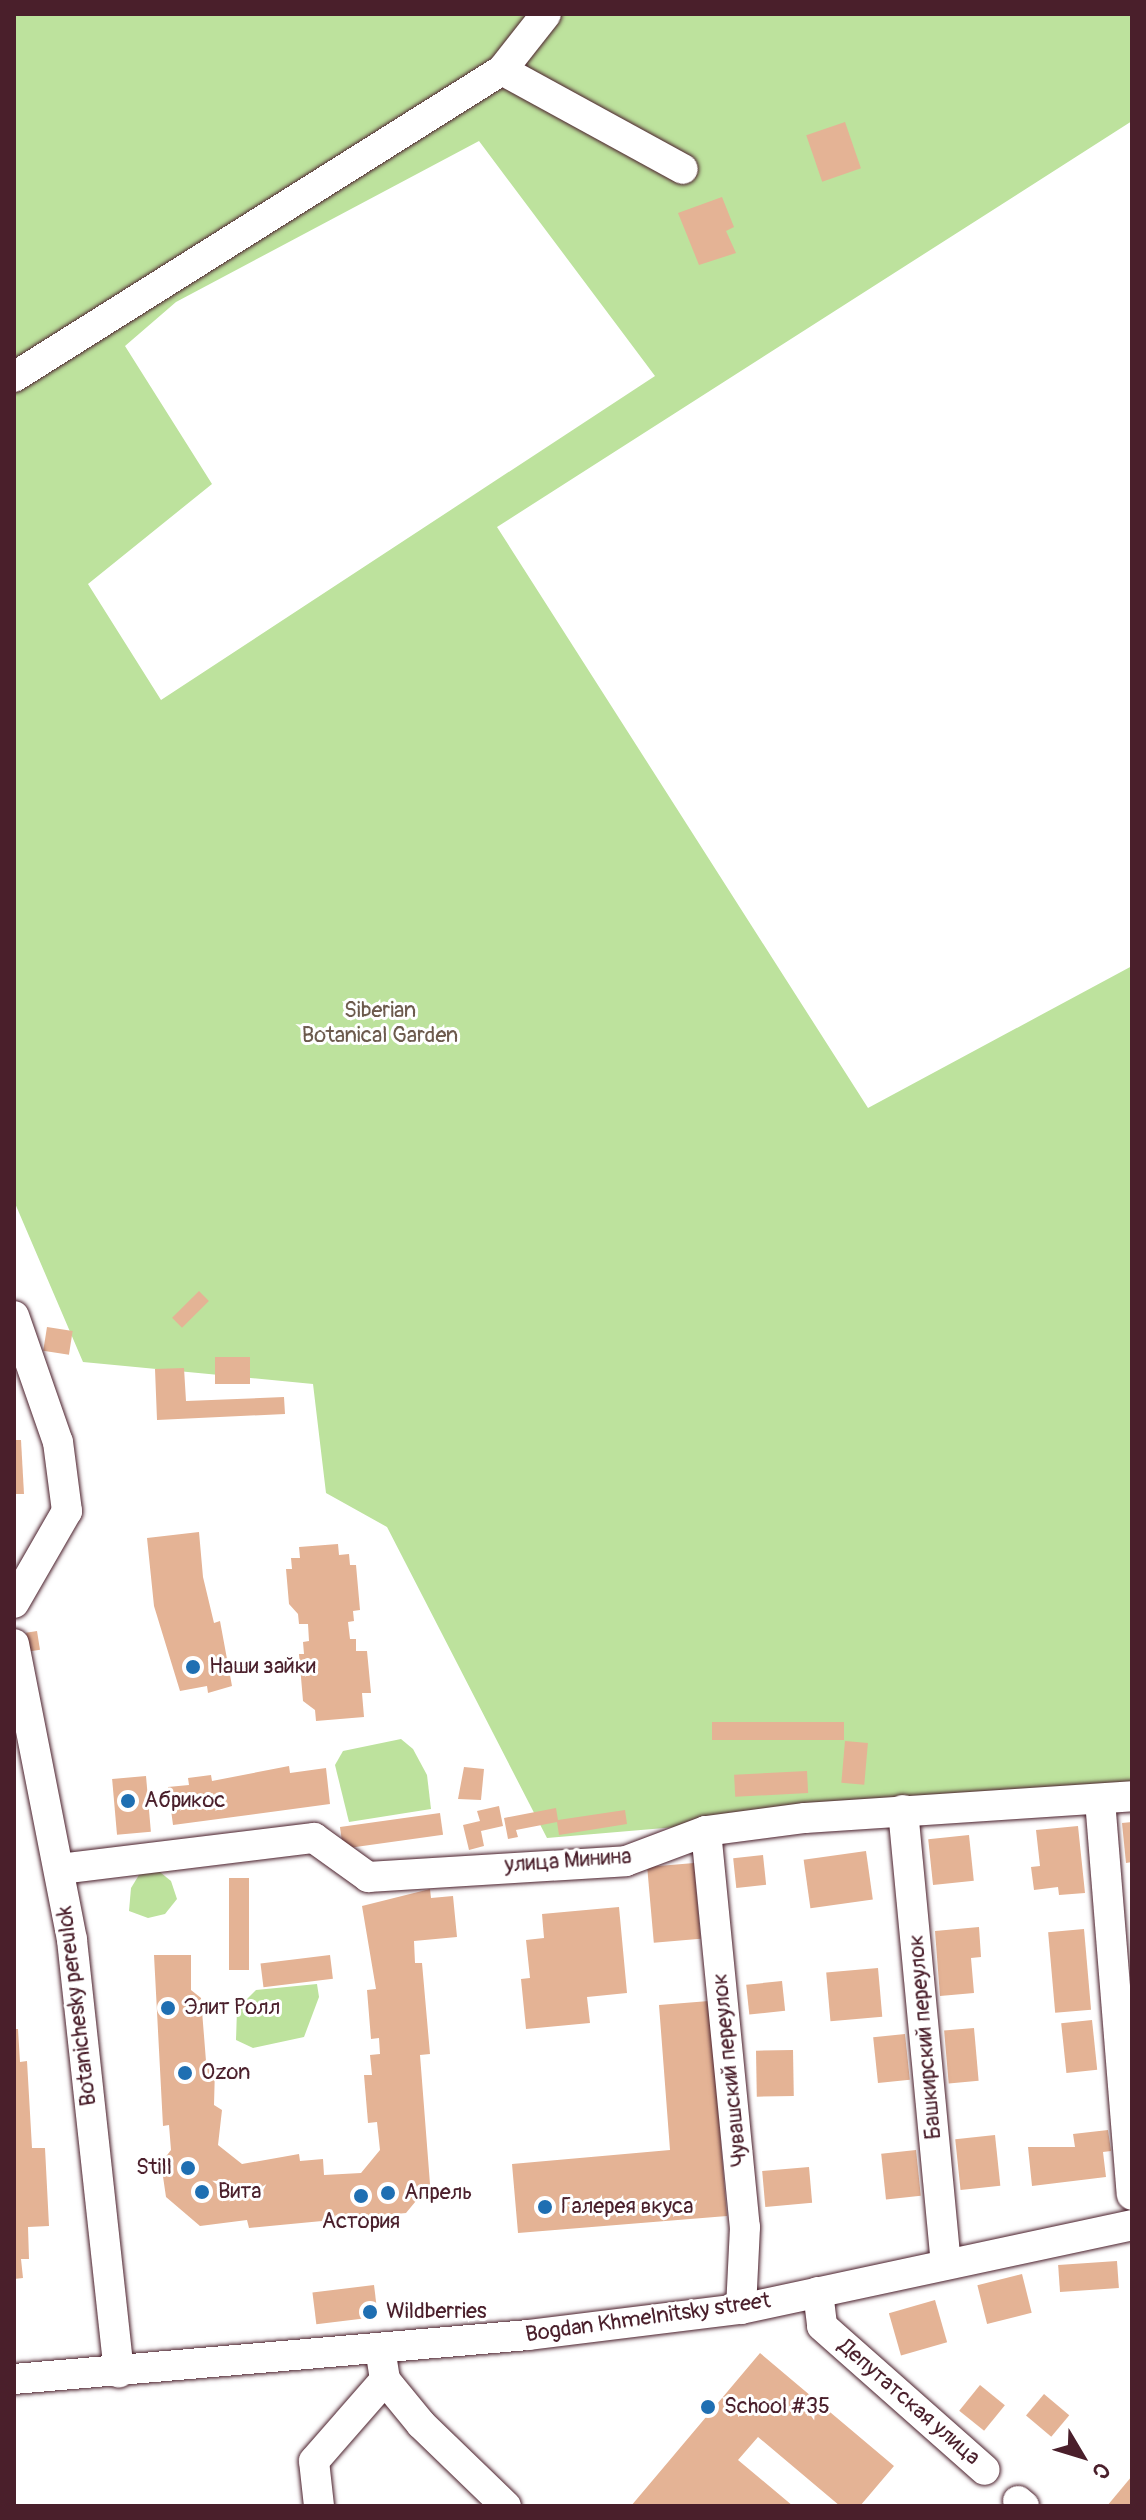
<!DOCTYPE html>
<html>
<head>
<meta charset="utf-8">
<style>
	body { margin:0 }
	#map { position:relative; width:1146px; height:2520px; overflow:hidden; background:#fff; font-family:Pangolin,sans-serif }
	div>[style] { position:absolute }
	.green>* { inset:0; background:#bde29d }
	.building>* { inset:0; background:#e4b395; transform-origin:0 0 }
	.roads { filter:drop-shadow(0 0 2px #4a1f2b) drop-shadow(0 0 2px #4a1f2b) }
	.minor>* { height:30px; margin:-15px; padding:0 15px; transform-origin:15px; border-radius:15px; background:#fff }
	.dots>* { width:22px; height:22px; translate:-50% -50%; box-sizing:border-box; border:4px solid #fff; border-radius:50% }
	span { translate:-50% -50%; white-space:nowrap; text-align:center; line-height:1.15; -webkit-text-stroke:6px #fff; paint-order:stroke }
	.park-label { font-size:22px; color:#6c5a4d }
	.poi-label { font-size:22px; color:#4a1f2b }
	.left { translate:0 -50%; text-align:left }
	.right { translate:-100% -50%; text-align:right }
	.street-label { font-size:22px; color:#4a1f2b }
	.frame { position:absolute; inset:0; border:16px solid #4a1f2b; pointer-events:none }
	.north { position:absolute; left:1042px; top:2416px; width:80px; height:80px; -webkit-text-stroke:6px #fff; paint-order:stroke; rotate:128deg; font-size:22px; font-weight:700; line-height:32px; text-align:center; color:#4a1f2b }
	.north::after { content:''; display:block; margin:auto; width:28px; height:36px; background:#4a1f2b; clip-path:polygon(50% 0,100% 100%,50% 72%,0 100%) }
</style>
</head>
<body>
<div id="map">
	<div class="green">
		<div style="clip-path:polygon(evenodd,14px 14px,1132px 14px,1132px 121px,497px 527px,868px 1108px,1132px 966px,1132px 1788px,547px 1838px,387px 1527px,326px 1493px,313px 1384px,83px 1362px,14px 1201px,14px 14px,479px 141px,655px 376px,161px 700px,88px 584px,212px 484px,125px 346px,176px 302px,479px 141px)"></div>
		<div style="clip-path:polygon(401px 1739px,413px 1749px,427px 1775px,431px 1809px,349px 1822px,335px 1765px,343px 1751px)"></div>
		<div style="clip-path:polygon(155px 1868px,171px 1881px,177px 1899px,165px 1914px,148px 1918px,129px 1911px,131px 1888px,142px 1870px)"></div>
		<div style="clip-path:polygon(317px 1984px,319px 1997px,304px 2037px,253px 2048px,236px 2040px,237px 2009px,256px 1990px)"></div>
	</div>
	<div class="building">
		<div style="left:845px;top:122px;width:49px;height:41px;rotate:71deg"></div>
		<div style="clip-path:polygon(722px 197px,734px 227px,726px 231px,736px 253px,699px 265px,678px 213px)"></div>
		<div style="left:199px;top:1291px;width:14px;height:38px;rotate:45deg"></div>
		<div style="left:47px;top:1327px;width:26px;height:24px;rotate:9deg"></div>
		<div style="left:215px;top:1357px;width:35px;height:27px"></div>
		<div style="clip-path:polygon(184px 1368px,186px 1401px,284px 1397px,285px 1414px,157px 1420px,155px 1369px)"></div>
		<div style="clip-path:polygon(14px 1440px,21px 1440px,24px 1494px,14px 1494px)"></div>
		<div style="clip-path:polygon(199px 1532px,203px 1577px,214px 1623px,220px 1621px,232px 1686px,208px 1693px,207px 1686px,180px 1691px,154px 1606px,147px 1538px)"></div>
		<div style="clip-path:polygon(338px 1544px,339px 1555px,349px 1554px,350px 1565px,356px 1565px,360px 1610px,353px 1611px,354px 1621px,348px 1622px,350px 1639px,356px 1639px,356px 1651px,367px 1651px,371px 1693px,362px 1693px,364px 1717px,316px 1721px,315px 1710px,303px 1701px,299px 1654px,304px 1654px,303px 1642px,309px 1641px,308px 1624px,299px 1624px,298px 1614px,289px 1604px,286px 1569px,292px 1569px,291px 1558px,300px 1558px,299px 1547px)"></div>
		<div style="left:37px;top:1631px;width:19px;height:11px;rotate:81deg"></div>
		<div style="left:712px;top:1722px;width:132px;height:18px"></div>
		<div style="left:845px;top:1741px;width:23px;height:42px;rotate:5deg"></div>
		<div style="clip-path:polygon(289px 1766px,290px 1773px,326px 1768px,330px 1804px,173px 1825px,168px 1787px,189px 1785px,188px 1778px,211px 1775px,212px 1781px)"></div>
		<div style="clip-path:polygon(464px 1767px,484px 1769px,481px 1800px,458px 1799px)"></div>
		<div style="left:807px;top:1771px;width:22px;height:73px;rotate:87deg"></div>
		<div style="left:146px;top:1776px;width:56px;height:34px;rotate:85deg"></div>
		<div style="clip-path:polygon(499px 1806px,503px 1826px,481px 1831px,484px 1846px,469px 1850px,463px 1825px,480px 1821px,477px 1811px)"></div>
		<div style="clip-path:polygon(556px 1808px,558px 1820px,625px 1810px,627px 1824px,559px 1835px,557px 1822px,516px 1830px,518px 1837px,508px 1839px,504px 1818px)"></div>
		<div style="left:440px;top:1813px;width:22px;height:101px;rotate:82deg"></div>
		<div style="clip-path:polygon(1132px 1822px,1132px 1862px,1126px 1863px,1122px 1823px)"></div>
		<div style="clip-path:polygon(1078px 1826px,1085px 1893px,1059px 1895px,1058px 1887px,1034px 1890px,1031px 1867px,1040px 1866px,1036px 1830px)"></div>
		<div style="left:969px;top:1835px;width:46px;height:41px;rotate:84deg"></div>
		<div style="left:866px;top:1851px;width:49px;height:63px;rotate:82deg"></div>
		<div style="left:763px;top:1855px;width:30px;height:30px;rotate:84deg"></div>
		<div style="left:694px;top:1863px;width:76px;height:47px;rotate:85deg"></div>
		<div style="left:229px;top:1878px;width:20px;height:92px"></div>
		<div style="clip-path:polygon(430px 1889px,431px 1898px,453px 1896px,457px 1937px,414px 1941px,415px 1963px,422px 1963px,430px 2054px,420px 2055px,430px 2184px,406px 2213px,249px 2228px,247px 2220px,200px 2226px,166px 2197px,161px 2163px,171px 2150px,169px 2125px,163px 2126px,154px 1955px,191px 1955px,191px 1990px,201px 1998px,206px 2061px,215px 2068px,214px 2105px,222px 2110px,218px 2145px,242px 2164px,299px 2154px,300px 2161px,323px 2159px,324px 2175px,361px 2173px,380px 2150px,377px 2122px,368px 2123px,364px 2075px,372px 2075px,370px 2055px,380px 2054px,379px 2038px,371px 2039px,367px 1990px,376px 1989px,362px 1906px)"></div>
		<div style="clip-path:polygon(619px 1907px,627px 1993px,587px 1997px,590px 2023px,526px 2029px,521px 1979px,530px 1978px,526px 1940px,544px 1938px,542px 1914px)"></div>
		<div style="clip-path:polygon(979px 1927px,981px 1957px,971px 1958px,974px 1993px,940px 1996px,935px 1931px)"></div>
		<div style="left:1084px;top:1929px;width:81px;height:36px;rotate:85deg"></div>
		<div style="left:330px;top:1955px;width:24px;height:70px;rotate:83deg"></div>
		<div style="left:878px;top:1968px;width:49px;height:52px;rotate:85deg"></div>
		<div style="left:782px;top:1981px;width:30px;height:36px;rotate:84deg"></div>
		<div style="clip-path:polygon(709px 2001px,727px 2216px,518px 2233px,512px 2164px,670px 2150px,659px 2005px)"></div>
		<div style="left:1092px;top:2020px;width:50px;height:31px;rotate:84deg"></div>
		<div style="left:974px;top:2028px;width:53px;height:30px;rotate:85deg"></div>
		<div style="clip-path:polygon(14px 2029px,18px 2029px,20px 2062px,27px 2061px,32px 2148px,45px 2148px,49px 2226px,28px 2227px,29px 2259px,21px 2259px,23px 2278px,14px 2279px)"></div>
		<div style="left:905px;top:2034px;width:46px;height:32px;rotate:84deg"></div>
		<div style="left:793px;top:2050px;width:46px;height:37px;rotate:89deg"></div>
		<div style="clip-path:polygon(1108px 2130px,1111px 2151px,1103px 2152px,1106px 2177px,1032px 2186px,1028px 2147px,1075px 2147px,1073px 2134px)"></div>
		<div style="left:995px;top:2135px;width:51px;height:40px;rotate:84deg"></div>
		<div style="left:916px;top:2150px;width:46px;height:35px;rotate:84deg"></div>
		<div style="left:809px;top:2167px;width:36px;height:47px;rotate:85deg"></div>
		<div style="left:1117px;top:2261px;width:27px;height:59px;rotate:86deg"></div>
		<div style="left:1022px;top:2274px;width:40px;height:46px;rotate:76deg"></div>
		<div style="left:374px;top:2285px;width:32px;height:62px;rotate:83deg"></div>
		<div style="left:935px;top:2300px;width:44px;height:48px;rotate:74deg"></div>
		<div style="clip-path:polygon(760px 2353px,894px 2466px,860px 2506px,840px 2506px,758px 2437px,738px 2460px,793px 2506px,631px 2506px)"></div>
		<div style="left:980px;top:2385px;width:32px;height:33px;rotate:39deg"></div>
		<div style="left:1044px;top:2394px;width:33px;height:28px;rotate:40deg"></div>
		<div style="clip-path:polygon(1132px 2476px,1132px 2506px,1107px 2506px)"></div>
	</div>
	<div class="roads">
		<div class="minor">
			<div style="left:502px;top:70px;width:206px;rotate:28.7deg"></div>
			<div style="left:14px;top:377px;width:577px;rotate:-32.17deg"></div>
			<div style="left:502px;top:70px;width:71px;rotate:-51.8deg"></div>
			<div style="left:14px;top:1316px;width:133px;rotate:70.8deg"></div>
			<div style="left:58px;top:1442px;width:70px;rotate:82.6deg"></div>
			<div style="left:67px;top:1511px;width:106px;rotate:119.9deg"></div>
			<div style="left:14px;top:1644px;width:302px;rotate:78.9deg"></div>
			<div style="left:72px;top:1940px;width:435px;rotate:83.8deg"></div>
			<div style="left:1100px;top:1800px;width:396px;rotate:85.4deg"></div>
			<div style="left:903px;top:1810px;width:455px;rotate:84.6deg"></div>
			<div style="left:706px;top:1831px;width:398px;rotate:84.4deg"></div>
			<div style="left:745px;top:2227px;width:82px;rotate:92.8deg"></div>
			<div style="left:60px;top:1869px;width:256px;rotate:-7deg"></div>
			<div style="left:314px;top:1838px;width:67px;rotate:35.8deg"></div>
			<div style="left:368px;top:1877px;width:258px;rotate:-3.5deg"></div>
			<div style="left:626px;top:1861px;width:85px;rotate:-20.6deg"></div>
			<div style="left:706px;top:1831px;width:100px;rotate:-7.5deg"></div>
			<div style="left:805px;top:1818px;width:328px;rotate:-3.8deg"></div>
			<div style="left:818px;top:2292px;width:34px;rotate:83deg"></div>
			<div style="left:822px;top:2326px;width:217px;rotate:41.5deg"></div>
			<div style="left:380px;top:2348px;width:32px;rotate:81deg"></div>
			<div style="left:385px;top:2380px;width:57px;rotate:50.7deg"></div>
			<div style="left:421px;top:2424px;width:118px;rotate:44deg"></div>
			<div style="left:14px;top:2379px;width:516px;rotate:-4.89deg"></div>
			<div style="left:528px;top:2335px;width:215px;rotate:-7deg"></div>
			<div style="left:741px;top:2309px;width:400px;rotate:-12.1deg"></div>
			<div style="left:1018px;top:2501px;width:8px;rotate:40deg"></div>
			<div style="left:319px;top:2506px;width:45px;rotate:-96.3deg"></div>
			<div style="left:314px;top:2461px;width:108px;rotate:-48.8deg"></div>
		</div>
	</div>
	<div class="dots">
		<div style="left:193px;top:1667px;background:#1f6fb2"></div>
		<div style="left:128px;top:1801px;background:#1f6fb2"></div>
		<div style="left:168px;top:2008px;background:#1f6fb2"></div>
		<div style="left:185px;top:2073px;background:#1f6fb2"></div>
		<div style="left:188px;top:2168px;background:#1f6fb2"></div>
		<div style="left:202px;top:2192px;background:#1f6fb2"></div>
		<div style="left:388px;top:2193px;background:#1f6fb2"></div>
		<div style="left:361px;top:2196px;background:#1f6fb2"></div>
		<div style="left:545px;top:2207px;background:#1f6fb2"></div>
		<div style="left:370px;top:2312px;background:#1f6fb2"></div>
		<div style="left:708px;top:2407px;background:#1f6fb2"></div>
	</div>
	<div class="park-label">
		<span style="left:380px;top:1023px">Siberian<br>Botanical Garden</span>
	</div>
	<div class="poi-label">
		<span class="left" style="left:209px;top:1667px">Наши зайки</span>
		<span class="left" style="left:144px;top:1801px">Абрикос</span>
		<span class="left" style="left:184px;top:2008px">Элит Ролл</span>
		<span class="left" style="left:201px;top:2073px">Ozon</span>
		<span class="right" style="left:172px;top:2168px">Still</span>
		<span class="left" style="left:218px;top:2192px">Вита</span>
		<span class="left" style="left:404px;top:2193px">Апрель</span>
		<span class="left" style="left:561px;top:2207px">Галерея вкуса</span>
		<span style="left:361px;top:2222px">Астория</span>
		<span class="left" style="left:386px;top:2312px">Wildberries</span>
		<span class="left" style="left:724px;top:2407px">School #35</span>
	</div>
	<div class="street-label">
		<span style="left:568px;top:1861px;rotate:-4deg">улица Минина</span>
		<span style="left:77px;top:2006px;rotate:-97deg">Botanichesky pereulok</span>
		<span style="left:925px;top:2037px;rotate:-95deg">Башкирский переулок</span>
		<span style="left:730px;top:2070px;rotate:-96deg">Чувашский переулок</span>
		<span style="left:648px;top:2318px;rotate:-8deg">Bogdan Khmelnitsky street</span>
		<span style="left:909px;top:2402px;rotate:41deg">Депутатская улица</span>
	</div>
	<div class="frame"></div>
	<div class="north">С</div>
</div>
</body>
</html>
